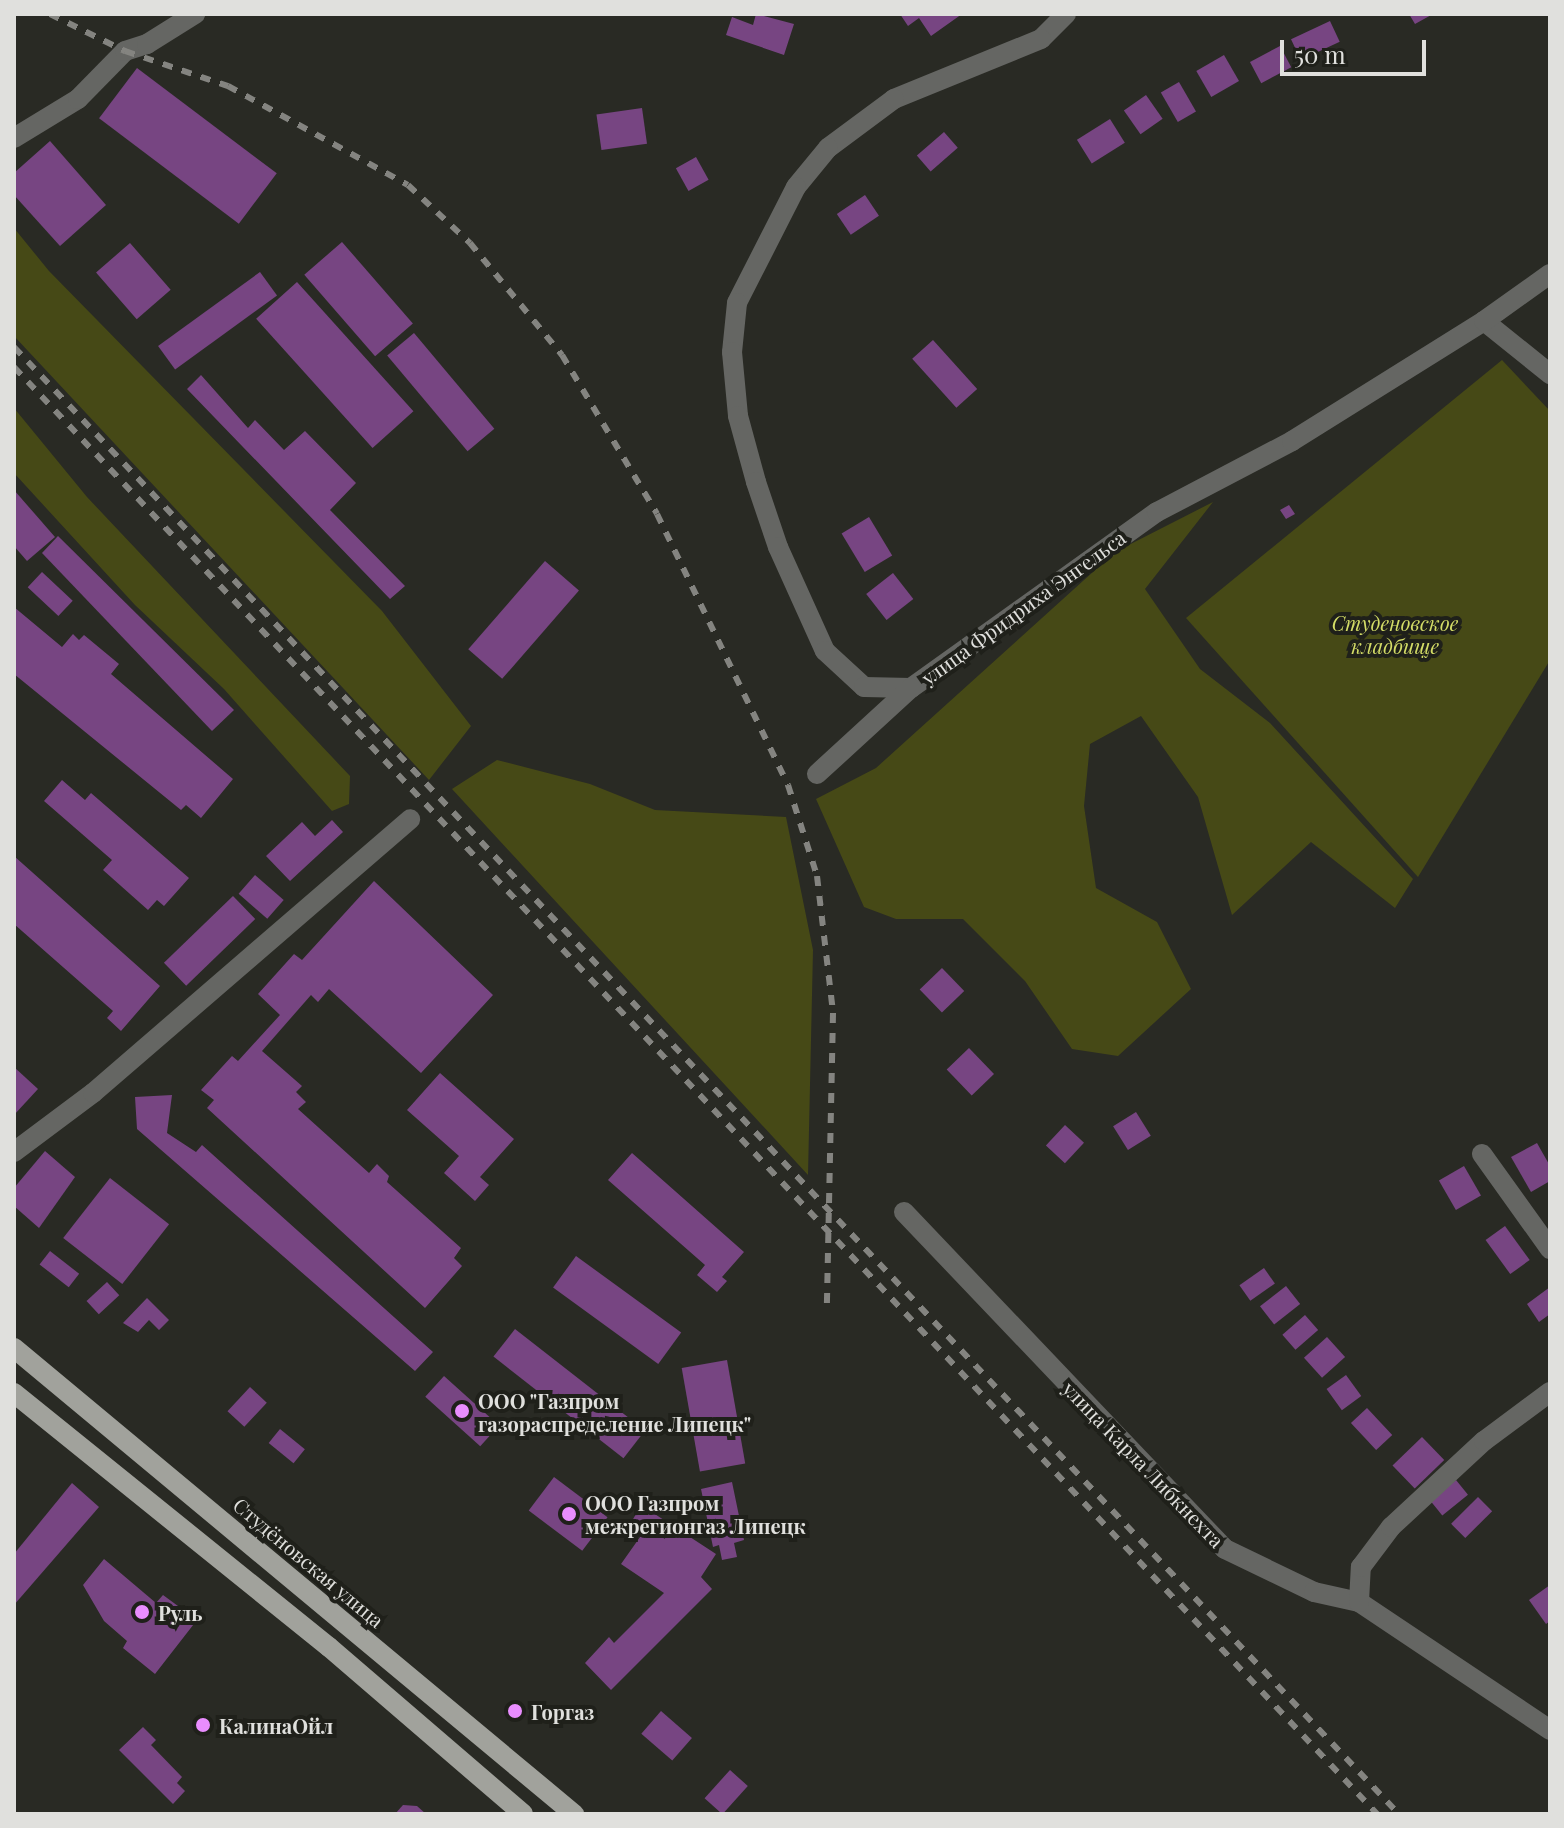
<!DOCTYPE html>
<html>
<head>
<meta charset="utf-8">
<style>
	body { margin:0 }
	#map { position:relative; width:1564px; height:1828px; overflow:hidden; background:#292a24; font-family:"Playfair Display",serif }
	div>[style] { position:absolute }
	.green>* { inset:0; background:#464916 }
	.building>* { inset:0; background:#774582; transform-origin:0 0 }
	.street>* { height:20px; margin:-10px; padding:0 10px; transform-origin:10px; border-radius:10px; background:#656663 }
	.primary>* { height:20px; margin:-10px; padding:0 10px; transform-origin:10px; border-radius:10px; background:#a1a29c }
	.rail>* { height:6px; margin-top:-3px; transform-origin:0; background:repeating-linear-gradient(90deg,#848480 0 10px,transparent 0 20px) }
	.dots>* { width:22px; height:22px; translate:-50% -50%; box-sizing:border-box; border:4px solid #1f201a; border-radius:50% }
	span { translate:-50% -50%; white-space:nowrap; text-align:center; line-height:1.15; -webkit-text-stroke:8px #1f201a; paint-order:stroke }
	.street-label { font-size:20px; color:#e0e0dd }
	.park-label { font-size:20px; color:#d4dd67; font-style:italic }
	.poi-label { font-size:20px; color:#e0e0dd; font-weight:700 }
	.left { translate:0 -50%; text-align:left }
	.frame { position:absolute; inset:0; border:16px solid #e0e0dd; pointer-events:none }
	.scale { position:absolute; left:1280px; top:40px; width:146px; height:36px; box-sizing:border-box; border:4px solid #e0e0dd; border-top:0; padding-left:10px; font-size:24px; line-height:28px; white-space:nowrap; color:#e0e0dd; -webkit-text-stroke:6px #1f201a; paint-order:stroke }
</style>
</head>
<body>
<div id="map">
	<div class="green">
		<div style="clip-path:polygon(14px 228px,49px 271px,382px 611px,471px 726px,429px 780px,14px 336px)"></div>
		<div style="clip-path:polygon(1502px 360px,1550px 411px,1550px 660px,1418px 877px,1186px 618px)"></div>
		<div style="clip-path:polygon(14px 408px,87px 497px,350px 776px,349px 804px,332px 811px,224px 689px,135px 605px,14px 473px)"></div>
		<div style="clip-path:polygon(1213px 502px,1145px 589px,1200px 669px,1270px 723px,1413px 879px,1395px 908px,1311px 842px,1232px 915px,1198px 797px,1141px 716px,1090px 744px,1084px 806px,1096px 888px,1157px 922px,1191px 989px,1118px 1056px,1072px 1049px,1025px 981px,963px 919px,896px 919px,864px 907px,816px 799px,876px 768px,1115px 552px)"></div>
		<div style="clip-path:polygon(497px 760px,590px 784px,655px 810px,786px 817px,813px 950px,808px 1175px,452px 789px)"></div>
	</div>
	<div class="building">
		<div style="clip-path:polygon(756px 14px,794px 24px,784px 55px,726px 35px,732px 17px,753px 25px)"></div>
		<div style="clip-path:polygon(900px 14px,962px 14px,931px 36px,919px 18px,908px 26px)"></div>
		<div style="clip-path:polygon(1409px 14px,1433px 14px,1415px 24px)"></div>
		<div style="left:1330px;top:21px;width:23px;height:43px;rotate:65deg"></div>
		<div style="left:1280px;top:46px;width:24px;height:34px;rotate:62deg"></div>
		<div style="left:1224px;top:55px;width:30px;height:32px;rotate:60deg"></div>
		<div style="left:137px;top:68px;width:175px;height:63px;rotate:37deg"></div>
		<div style="left:1179px;top:82px;width:34px;height:21px;rotate:60deg"></div>
		<div style="left:1146px;top:95px;width:29px;height:27px;rotate:55deg"></div>
		<div style="left:642px;top:108px;width:36px;height:46px;rotate:82deg"></div>
		<div style="left:1110px;top:119px;width:28px;height:39px;rotate:58deg"></div>
		<div style="left:944px;top:132px;width:21px;height:36px;rotate:49deg"></div>
		<div style="clip-path:polygon(50px 141px,106px 205px,60px 246px,14px 195px,14px 173px)"></div>
		<div style="left:696px;top:157px;width:26px;height:23px;rotate:61deg"></div>
		<div style="left:865px;top:195px;width:25px;height:34px;rotate:56deg"></div>
		<div style="left:342px;top:242px;width:108px;height:50px;rotate:49deg"></div>
		<div style="left:130px;top:243px;width:62px;height:45px;rotate:49deg"></div>
		<div style="left:260px;top:272px;width:29px;height:126px;rotate:54deg"></div>
		<div style="left:297px;top:282px;width:174px;height:55px;rotate:48deg"></div>
		<div style="left:414px;top:333px;width:125px;height:35px;rotate:50deg"></div>
		<div style="left:933px;top:340px;width:66px;height:28px;rotate:48deg"></div>
		<div style="clip-path:polygon(201px 375px,248px 428px,255px 420px,284px 450px,305px 431px,356px 483px,330px 510px,405px 586px,390px 599px,187px 389px)"></div>
		<div style="clip-path:polygon(14px 490px,55px 537px,27px 561px,14px 546px)"></div>
		<div style="clip-path:polygon(1289px 505px,1295px 514px,1286px 519px,1280px 510px)"></div>
		<div style="left:869px;top:517px;width:45px;height:32px;rotate:59deg"></div>
		<div style="clip-path:polygon(58px 536px,234px 710px,212px 731px,42px 553px)"></div>
		<div style="left:545px;top:561px;width:45px;height:117px;rotate:41deg"></div>
		<div style="left:42px;top:572px;width:42px;height:21px;rotate:43deg"></div>
		<div style="left:893px;top:573px;width:33px;height:34px;rotate:52deg"></div>
		<div style="clip-path:polygon(14px 607px,62px 647px,73px 634px,79px 640px,84px 635px,119px 664px,111px 674px,233px 779px,201px 818px,186px 805px,181px 810px,14px 674px)"></div>
		<div style="clip-path:polygon(62px 780px,85px 800px,91px 793px,189px 878px,164px 906px,157px 900px,148px 910px,103px 870px,112px 860px,44px 801px)"></div>
		<div style="clip-path:polygon(332px 820px,343px 832px,290px 881px,266px 856px,302px 822px,315px 836px)"></div>
		<div style="clip-path:polygon(14px 856px,160px 986px,121px 1031px,107px 1018px,113px 1011px,14px 924px)"></div>
		<div style="left:255px;top:875px;width:38px;height:25px;rotate:41deg"></div>
		<div style="clip-path:polygon(374px 881px,493px 995px,421px 1073px,329px 989px,318px 1002px,311px 995px,262px 1051px,302px 1086px,296px 1092px,306px 1102px,298px 1109px,369px 1173px,377px 1164px,389px 1176px,387px 1182px,461px 1248px,454px 1258px,462px 1266px,425px 1308px,207px 1108px,214px 1100px,201px 1090px,232px 1056px,238px 1061px,280px 1015px,258px 994px,294px 954px,302px 960px)"></div>
		<div style="left:233px;top:896px;width:32px;height:96px;rotate:46deg"></div>
		<div style="left:942px;top:968px;width:32px;height:31px;rotate:46deg"></div>
		<div style="left:969px;top:1048px;width:36px;height:31px;rotate:46deg"></div>
		<div style="clip-path:polygon(14px 1067px,38px 1089px,14px 1115px)"></div>
		<div style="clip-path:polygon(440px 1073px,514px 1139px,480px 1177px,489px 1185px,475px 1201px,444px 1173px,459px 1156px,407px 1110px)"></div>
		<div style="clip-path:polygon(172px 1095px,167px 1133px,196px 1152px,202px 1145px,433px 1352px,415px 1371px,137px 1129px,135px 1097px)"></div>
		<div style="left:1136px;top:1112px;width:28px;height:27px;rotate:58deg"></div>
		<div style="left:1065px;top:1125px;width:26px;height:28px;rotate:43deg"></div>
		<div style="clip-path:polygon(1537px 1143px,1550px 1166px,1550px 1181px,1531px 1192px,1511px 1157px)"></div>
		<div style="clip-path:polygon(45px 1151px,75px 1177px,39px 1228px,14px 1206px,14px 1188px)"></div>
		<div style="clip-path:polygon(632px 1153px,744px 1252px,722px 1277px,727px 1281px,717px 1292px,697px 1275px,705px 1265px,608px 1180px)"></div>
		<div style="left:1464px;top:1166px;width:34px;height:29px;rotate:60deg"></div>
		<div style="left:110px;top:1178px;width:75px;height:76px;rotate:38deg"></div>
		<div style="left:1505px;top:1226px;width:42px;height:24px;rotate:54deg"></div>
		<div style="left:50px;top:1251px;width:37px;height:17px;rotate:38deg"></div>
		<div style="left:576px;top:1256px;width:130px;height:39px;rotate:36deg"></div>
		<div style="left:1264px;top:1268px;width:19px;height:30px;rotate:55deg"></div>
		<div style="left:107px;top:1282px;width:18px;height:28px;rotate:47deg"></div>
		<div style="left:1286px;top:1286px;width:23px;height:33px;rotate:52deg"></div>
		<div style="clip-path:polygon(1550px 1287px,1550px 1314px,1539px 1322px,1527px 1304px)"></div>
		<div style="clip-path:polygon(147px 1298px,169px 1320px,159px 1330px,149px 1320px,138px 1332px,123px 1323px)"></div>
		<div style="left:1305px;top:1315px;width:20px;height:30px;rotate:49deg"></div>
		<div style="left:515px;top:1329px;width:165px;height:35px;rotate:38deg"></div>
		<div style="left:1327px;top:1337px;width:27px;height:31px;rotate:48deg"></div>
		<div style="left:727px;top:1360px;width:105px;height:46px;rotate:80deg"></div>
		<div style="left:1346px;top:1375px;width:26px;height:24px;rotate:54deg"></div>
		<div style="left:444px;top:1376px;width:74px;height:28px;rotate:42deg"></div>
		<div style="left:250px;top:1387px;width:23px;height:33px;rotate:43deg"></div>
		<div style="left:1367px;top:1408px;width:37px;height:22px;rotate:47deg"></div>
		<div style="left:280px;top:1429px;width:32px;height:18px;rotate:39deg"></div>
		<div style="left:1422px;top:1437px;width:32px;height:41px;rotate:46deg"></div>
		<div style="left:554px;top:1477px;width:67px;height:42px;rotate:37deg"></div>
		<div style="left:1456px;top:1480px;width:19px;height:33px;rotate:51deg"></div>
		<div style="clip-path:polygon(732px 1482px,744px 1540px,734px 1543px,737px 1557px,722px 1560px,719px 1545px,713px 1547px,701px 1489px)"></div>
		<div style="clip-path:polygon(72px 1483px,99px 1507px,14px 1605px,14px 1554px)"></div>
		<div style="left:1478px;top:1497px;width:20px;height:38px;rotate:45deg"></div>
		<div style="clip-path:polygon(641px 1505px,716px 1554px,701px 1577px,712px 1589px,611px 1690px,585px 1663px,609px 1637px,614px 1643px,664px 1593px,621px 1564px,645px 1530px,632px 1521px)"></div>
		<div style="clip-path:polygon(104px 1559px,156px 1603px,163px 1595px,197px 1620px,155px 1674px,123px 1648px,127px 1641px,104px 1621px,83px 1585px)"></div>
		<div style="clip-path:polygon(1550px 1585px,1550px 1621px,1546px 1624px,1529px 1600px)"></div>
		<div style="left:661px;top:1711px;width:41px;height:30px;rotate:41deg"></div>
		<div style="clip-path:polygon(143px 1727px,156px 1740px,151px 1745px,182px 1777px,177px 1783px,185px 1791px,173px 1804px,119px 1750px)"></div>
		<div style="left:730px;top:1770px;width:24px;height:38px;rotate:42deg"></div>
		<div style="clip-path:polygon(403px 1805px,417px 1806px,426px 1814px,395px 1814px)"></div>
	</div>
	<div class="street">
		<div style="left:1066px;top:14px;width:35px;rotate:135deg"></div>
		<div style="left:1041px;top:39px;width:159px;rotate:157.8deg"></div>
		<div style="left:894px;top:99px;width:82px;rotate:143.4deg"></div>
		<div style="left:828px;top:148px;width:50px;rotate:129.4deg"></div>
		<div style="left:796px;top:187px;width:130px;rotate:117deg"></div>
		<div style="left:737px;top:303px;width:49px;rotate:95.8deg"></div>
		<div style="left:732px;top:352px;width:64px;rotate:84.6deg"></div>
		<div style="left:738px;top:416px;width:68px;rotate:74.7deg"></div>
		<div style="left:756px;top:482px;width:69px;rotate:71.3deg"></div>
		<div style="left:778px;top:547px;width:114px;rotate:65.7deg"></div>
		<div style="left:825px;top:651px;width:53px;rotate:42.7deg"></div>
		<div style="left:864px;top:687px;width:47px;rotate:1.2deg"></div>
		<div style="left:911px;top:688px;width:302px;rotate:-35.6deg"></div>
		<div style="left:1157px;top:512px;width:153px;rotate:-27.7deg"></div>
		<div style="left:1292px;top:441px;width:226px;rotate:-32deg"></div>
		<div style="left:1484px;top:321px;width:85px;rotate:38.8deg"></div>
		<div style="left:14px;top:138px;width:75px;rotate:-31.4deg"></div>
		<div style="left:78px;top:99px;width:67px;rotate:-45.6deg"></div>
		<div style="left:125px;top:51px;width:23px;rotate:-18deg"></div>
		<div style="left:147px;top:44px;width:57px;rotate:-32deg"></div>
		<div style="left:1484px;top:321px;width:81px;rotate:-35.5deg"></div>
		<div style="left:817px;top:774px;width:127px;rotate:-42.5deg"></div>
		<div style="left:14px;top:1152px;width:99px;rotate:-36.8deg"></div>
		<div style="left:93px;top:1093px;width:419px;rotate:-40.8deg"></div>
		<div style="left:1482px;top:1154px;width:117px;rotate:54.4deg"></div>
		<div style="left:904px;top:1212px;width:465px;rotate:46.4deg"></div>
		<div style="left:1225px;top:1549px;width:99px;rotate:25.8deg"></div>
		<div style="left:1314px;top:1592px;width:46px;rotate:12.5deg"></div>
		<div style="left:1359px;top:1602px;width:230px;rotate:33.8deg"></div>
		<div style="left:1359px;top:1602px;width:35px;rotate:-87deg"></div>
		<div style="left:1361px;top:1567px;width:50px;rotate:-53.1deg"></div>
		<div style="left:1391px;top:1527px;width:127px;rotate:-42.8deg"></div>
		<div style="left:1484px;top:1441px;width:82px;rotate:-36.6deg"></div>
	</div>
	<div class="primary">
		<div style="left:14px;top:1348px;width:729px;rotate:39.77deg"></div>
		<div style="left:14px;top:1393px;width:405px;rotate:38.9deg"></div>
		<div style="left:329px;top:1647px;width:256px;rotate:40.7deg"></div>
	</div>
	<div class="rail">
		<div style="left:50px;top:14px;width:84px;rotate:26.3deg"></div>
		<div style="left:125px;top:51px;width:109px;rotate:18.8deg"></div>
		<div style="left:228px;top:86px;width:205px;rotate:28.8deg"></div>
		<div style="left:408px;top:185px;width:85px;rotate:43.1deg"></div>
		<div style="left:470px;top:243px;width:145px;rotate:50.6deg"></div>
		<div style="left:562px;top:355px;width:185px;rotate:59.1deg"></div>
		<div style="left:657px;top:514px;width:301px;rotate:64.2deg"></div>
		<div style="left:788px;top:785px;width:96px;rotate:72.3deg"></div>
		<div style="left:817px;top:876px;width:138px;rotate:83.3deg"></div>
		<div style="left:833px;top:1013px;width:298px;rotate:91.2deg"></div>
		<div style="left:14px;top:347px;width:2018px;rotate:46.65deg"></div>
		<div style="left:14px;top:367px;width:1988px;rotate:46.71deg"></div>
	</div>
	<div class="dots">
		<div style="left:462px;top:1411px;background:#e98dfe"></div>
		<div style="left:569px;top:1514px;background:#e98dfe"></div>
		<div style="left:142px;top:1612px;background:#e98dfe"></div>
		<div style="left:515px;top:1711px;background:#e98dfe"></div>
		<div style="left:203px;top:1725px;background:#e98dfe"></div>
	</div>
	<div class="street-label">
		<span style="left:1023px;top:607px;rotate:-36deg">улица Фридриха Энгельса</span>
		<span style="left:1144px;top:1464px;rotate:46deg">улица Карла Либкнехта</span>
		<span style="left:309px;top:1562px;rotate:40deg">Студёновская улица</span>
	</div>
	<div class="park-label">
		<span style="left:1395px;top:634px">Студеновское<br>кладбище</span>
	</div>
	<div class="poi-label">
		<span class="left" style="left:478px;top:1412px">ООО "Газпром<br>газораспределение Липецк"</span>
		<span class="left" style="left:585px;top:1514px">ООО Газпром<br>межрегионгаз Липецк</span>
		<span class="left" style="left:158px;top:1612px">Руль</span>
		<span class="left" style="left:531px;top:1711px">Горгаз</span>
		<span class="left" style="left:219px;top:1725px">КалинаОйл</span>
	</div>
	<div class="frame"></div>
	<div class="scale">50 m</div>
</div>
</body>
</html>
